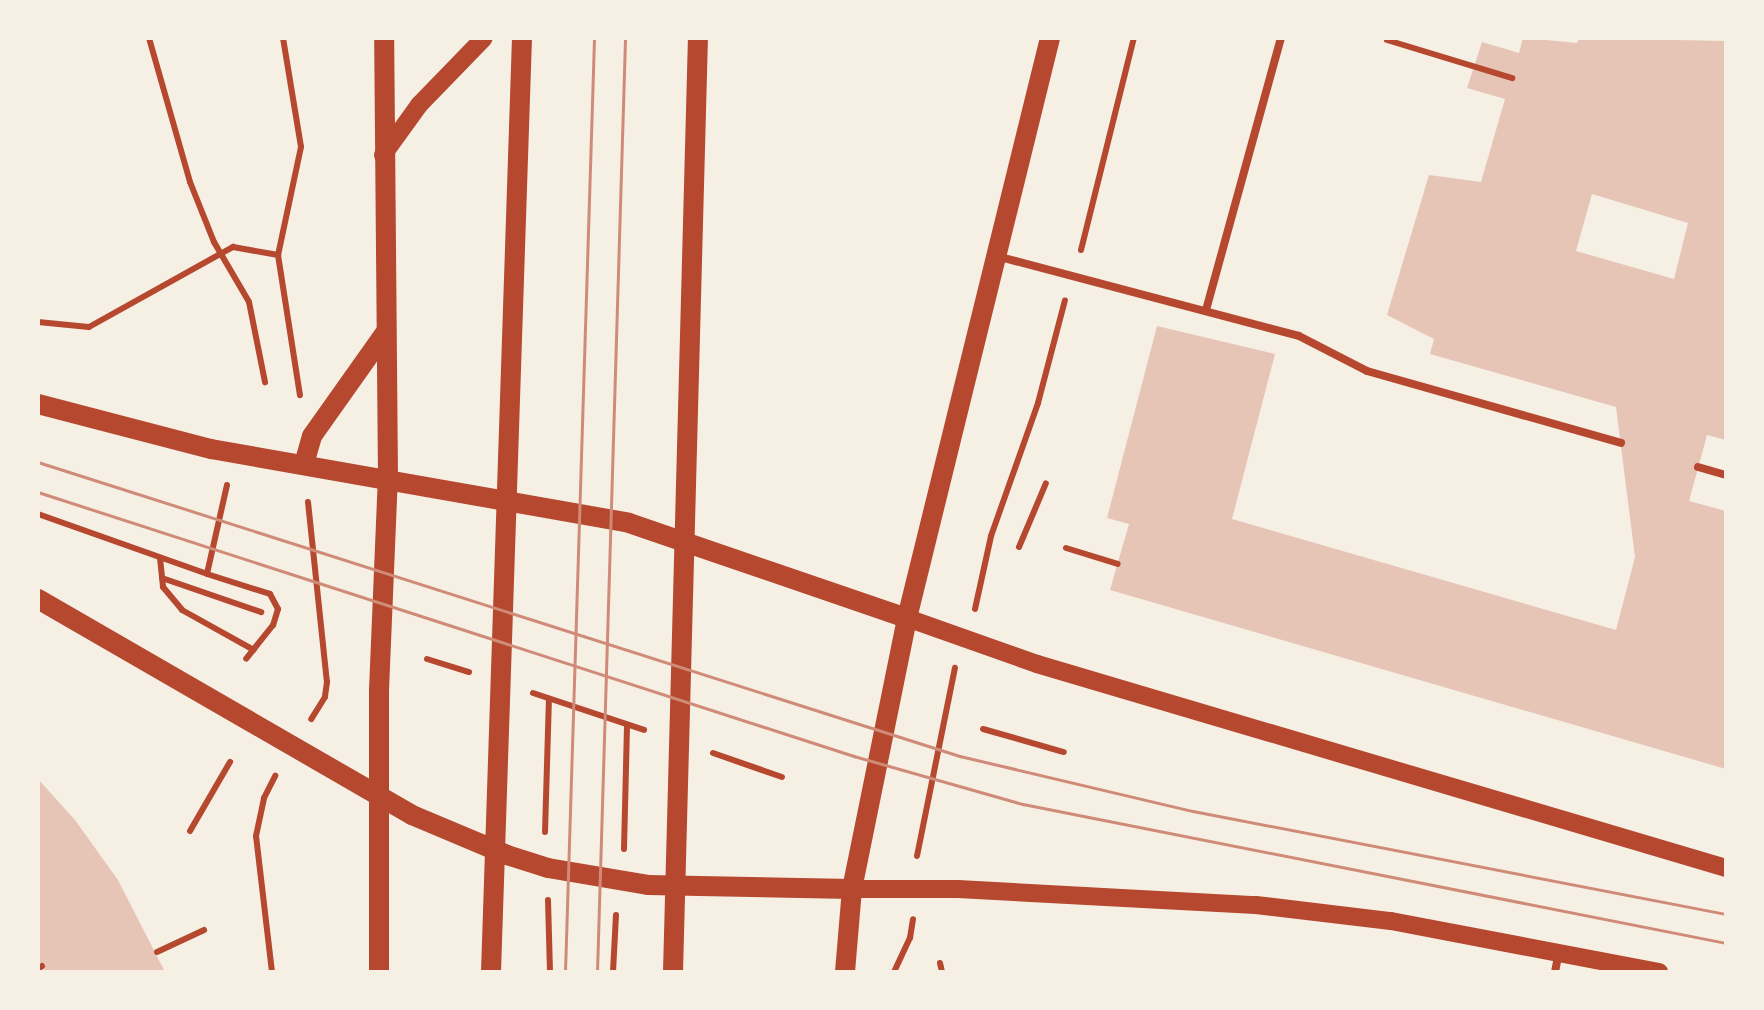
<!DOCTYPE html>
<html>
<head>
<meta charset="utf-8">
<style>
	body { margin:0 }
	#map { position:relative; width:1764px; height:1010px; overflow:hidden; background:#f6efe4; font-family:"Roboto Condensed",sans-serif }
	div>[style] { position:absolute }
	.building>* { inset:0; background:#e6c5b7 }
	.path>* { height:6px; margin:-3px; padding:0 3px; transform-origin:3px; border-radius:3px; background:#b5482f }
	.service>* { height:8px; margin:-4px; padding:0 4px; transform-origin:4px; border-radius:4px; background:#b5482f }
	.tertiary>* { height:18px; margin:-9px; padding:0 9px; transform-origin:9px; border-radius:9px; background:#b5482f }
	.secondary>* { height:20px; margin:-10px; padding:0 10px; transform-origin:10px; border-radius:10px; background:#b5482f }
	.tram>* { height:2.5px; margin:-1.25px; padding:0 1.25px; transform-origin:1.25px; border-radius:1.25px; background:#cf8b77 }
	span { translate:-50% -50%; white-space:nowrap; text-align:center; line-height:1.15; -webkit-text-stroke:9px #f6efe4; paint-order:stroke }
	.frame { position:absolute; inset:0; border:40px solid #f6efe4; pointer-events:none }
</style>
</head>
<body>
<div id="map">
	<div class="building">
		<div style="clip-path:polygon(evenodd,1523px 38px,1577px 43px,1579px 38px,1726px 41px,1726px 440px,1707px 435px,1689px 501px,1726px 511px,1726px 769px,1110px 590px,1129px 524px,1107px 518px,1157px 326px,1275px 354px,1232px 519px,1616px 630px,1635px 557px,1616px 407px,1430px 354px,1434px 339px,1387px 315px,1429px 175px,1481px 182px,1505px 99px,1467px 88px,1482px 42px,1519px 53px,1523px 38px,1592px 194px,1688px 223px,1674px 279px,1576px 251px,1592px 194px)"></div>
		<div style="clip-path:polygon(38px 779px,75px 820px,118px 880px,165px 972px,45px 972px,38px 958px)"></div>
	</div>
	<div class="path">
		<div style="left:149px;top:38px;width:150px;rotate:74.1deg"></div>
		<div style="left:190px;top:182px;width:65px;rotate:68.2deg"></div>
		<div style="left:214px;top:242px;width:69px;rotate:59.7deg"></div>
		<div style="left:249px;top:302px;width:82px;rotate:78.7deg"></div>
		<div style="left:283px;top:38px;width:110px;rotate:80.6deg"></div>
		<div style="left:301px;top:147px;width:110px;rotate:102deg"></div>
		<div style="left:278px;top:255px;width:142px;rotate:81.1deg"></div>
		<div style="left:1387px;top:40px;width:131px;rotate:16.9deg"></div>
		<div style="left:1081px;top:250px;width:219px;rotate:-76deg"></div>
		<div style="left:38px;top:322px;width:51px;rotate:5.6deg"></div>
		<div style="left:89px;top:327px;width:165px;rotate:-29.1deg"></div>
		<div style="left:233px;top:247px;width:46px;rotate:10.1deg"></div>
		<div style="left:227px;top:485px;width:91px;rotate:102.7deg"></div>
		<div style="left:207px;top:574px;width:66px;rotate:17.6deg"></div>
		<div style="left:270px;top:594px;width:17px;rotate:62deg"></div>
		<div style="left:278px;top:609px;width:17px;rotate:107deg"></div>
		<div style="left:273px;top:625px;width:43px;rotate:128.5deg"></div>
		<div style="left:308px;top:502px;width:181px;rotate:84deg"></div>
		<div style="left:327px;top:682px;width:15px;rotate:98deg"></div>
		<div style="left:325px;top:697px;width:26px;rotate:122deg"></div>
		<div style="left:38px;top:514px;width:179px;rotate:19.5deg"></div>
		<div style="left:1019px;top:547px;width:69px;rotate:-67.1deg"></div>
		<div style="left:1066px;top:548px;width:54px;rotate:17.1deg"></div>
		<div style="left:160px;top:558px;width:29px;rotate:84deg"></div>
		<div style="left:163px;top:587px;width:30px;rotate:50deg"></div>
		<div style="left:182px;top:610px;width:82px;rotate:29.1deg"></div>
		<div style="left:162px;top:578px;width:105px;rotate:19deg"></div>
		<div style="left:975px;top:609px;width:75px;rotate:-77.6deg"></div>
		<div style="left:991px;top:536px;width:141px;rotate:-70.5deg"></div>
		<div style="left:1038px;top:403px;width:106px;rotate:-75.3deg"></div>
		<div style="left:427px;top:659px;width:44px;rotate:17.2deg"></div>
		<div style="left:533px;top:693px;width:117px;rotate:18.4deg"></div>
		<div style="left:983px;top:729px;width:84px;rotate:15.9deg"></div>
		<div style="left:713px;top:753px;width:73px;rotate:19.2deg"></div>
		<div style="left:190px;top:831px;width:80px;rotate:-59.9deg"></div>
		<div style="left:545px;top:832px;width:133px;rotate:-88.3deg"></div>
		<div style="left:624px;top:849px;width:124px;rotate:-88.6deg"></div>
		<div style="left:917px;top:856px;width:192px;rotate:-78.6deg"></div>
		<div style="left:548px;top:900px;width:72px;rotate:88.4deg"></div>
		<div style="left:157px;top:952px;width:52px;rotate:-25.1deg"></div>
		<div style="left:940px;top:963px;width:9px;rotate:77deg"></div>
		<div style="left:38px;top:969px;width:5px;rotate:-37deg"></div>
		<div style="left:272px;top:972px;width:137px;rotate:-96.7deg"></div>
		<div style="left:256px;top:836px;width:39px;rotate:-78deg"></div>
		<div style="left:264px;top:798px;width:25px;rotate:-63deg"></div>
		<div style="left:613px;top:972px;width:57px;rotate:-87deg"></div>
		<div style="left:894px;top:972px;width:38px;rotate:-65deg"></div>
		<div style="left:910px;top:938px;width:19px;rotate:-81deg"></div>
	</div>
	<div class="service">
		<div style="left:1000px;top:257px;width:309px;rotate:14.8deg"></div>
		<div style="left:1299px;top:336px;width:76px;rotate:27.2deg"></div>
		<div style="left:1367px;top:371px;width:264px;rotate:15.8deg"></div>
		<div style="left:1206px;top:310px;width:282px;rotate:-74.6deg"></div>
		<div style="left:1698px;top:467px;width:29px;rotate:16deg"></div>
		<div style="left:1555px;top:972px;width:20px;rotate:-79deg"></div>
	</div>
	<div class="tertiary">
		<div style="left:383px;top:155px;width:62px;rotate:-54.2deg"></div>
		<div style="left:419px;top:105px;width:93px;rotate:-45.9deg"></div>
		<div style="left:907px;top:618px;width:138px;rotate:19.5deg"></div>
		<div style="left:1037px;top:664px;width:719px;rotate:16.49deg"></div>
		<div style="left:852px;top:889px;width:106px"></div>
		<div style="left:958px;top:889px;width:298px;rotate:3.1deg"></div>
		<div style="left:1256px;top:905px;width:136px;rotate:6.8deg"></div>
		<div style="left:1391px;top:921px;width:273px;rotate:10.8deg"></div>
	</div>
	<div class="secondary">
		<div style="left:38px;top:404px;width:179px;rotate:14.6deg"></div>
		<div style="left:211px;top:449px;width:424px;rotate:10deg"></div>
		<div style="left:629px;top:523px;width:294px;rotate:18.9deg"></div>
		<div style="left:304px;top:464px;width:29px;rotate:-74deg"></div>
		<div style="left:312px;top:436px;width:126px;rotate:-54.7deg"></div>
		<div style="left:38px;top:599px;width:432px;rotate:30deg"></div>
		<div style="left:412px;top:815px;width:103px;rotate:22.8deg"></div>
		<div style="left:507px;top:855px;width:43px;rotate:17.6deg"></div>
		<div style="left:548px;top:868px;width:101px;rotate:9.6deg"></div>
		<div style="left:648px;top:885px;width:204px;rotate:1.1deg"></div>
		<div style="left:379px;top:972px;width:282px;rotate:-90deg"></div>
		<div style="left:379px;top:690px;width:212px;rotate:-87.6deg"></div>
		<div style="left:388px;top:478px;width:440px;rotate:-90.5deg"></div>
		<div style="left:491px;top:972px;width:935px;rotate:-88.1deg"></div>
		<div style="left:673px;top:972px;width:934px;rotate:-88.47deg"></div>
		<div style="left:845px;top:972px;width:83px;rotate:-85.2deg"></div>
		<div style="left:852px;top:889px;width:277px;rotate:-78.5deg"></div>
		<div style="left:907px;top:618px;width:597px;rotate:-76.15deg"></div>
	</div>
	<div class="tram">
		<div style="left:38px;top:462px;width:968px;rotate:17.69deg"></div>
		<div style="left:960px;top:756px;width:239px;rotate:13.3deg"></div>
		<div style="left:1193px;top:811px;width:543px;rotate:10.94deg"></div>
		<div style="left:38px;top:492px;width:858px;rotate:17.93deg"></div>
		<div style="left:854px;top:756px;width:176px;rotate:15.9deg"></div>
		<div style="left:1023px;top:804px;width:717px;rotate:11.18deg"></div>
		<div style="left:565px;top:972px;width:934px;rotate:-88.22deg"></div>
		<div style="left:597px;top:972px;width:934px;rotate:-88.28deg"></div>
	</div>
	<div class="frame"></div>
</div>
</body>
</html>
